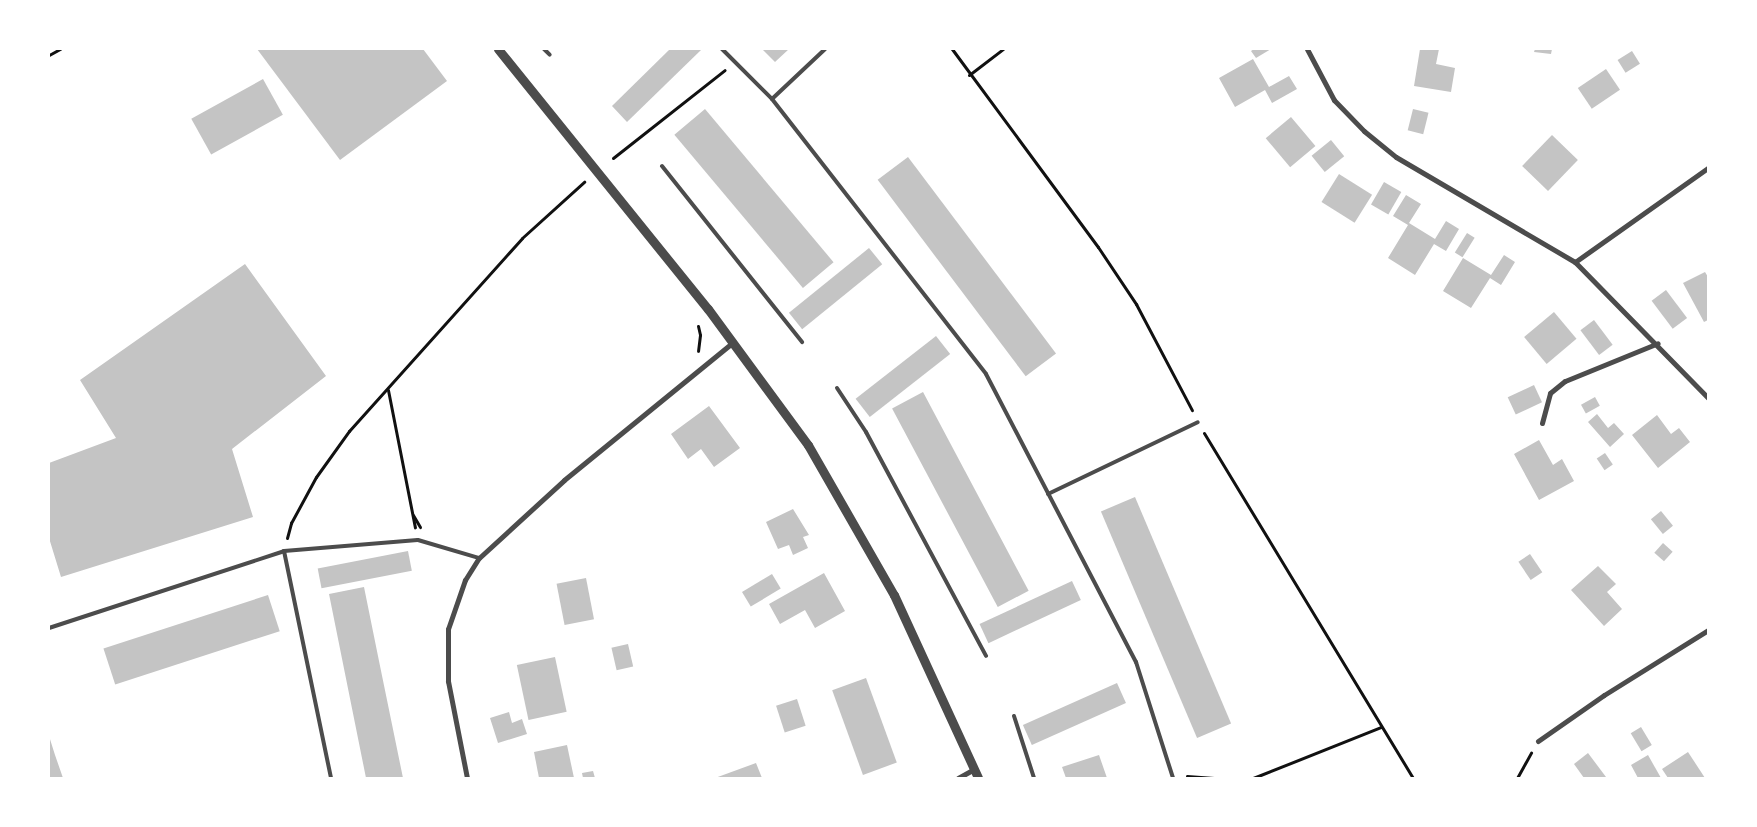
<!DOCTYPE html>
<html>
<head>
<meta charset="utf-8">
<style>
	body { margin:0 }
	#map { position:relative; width:1757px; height:827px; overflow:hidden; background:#fff; font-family:"Fira Sans",sans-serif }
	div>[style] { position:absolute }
	.building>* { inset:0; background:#c4c4c4; transform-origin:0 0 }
	.path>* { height:3px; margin:-1.5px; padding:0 1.5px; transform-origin:1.5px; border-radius:1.5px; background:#111 }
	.service>* { height:4px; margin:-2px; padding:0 2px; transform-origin:2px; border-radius:2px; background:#4c4c4c }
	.minor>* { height:5px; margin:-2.5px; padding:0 2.5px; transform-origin:2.5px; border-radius:2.5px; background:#4c4c4c }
	.tertiary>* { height:9px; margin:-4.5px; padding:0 4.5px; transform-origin:4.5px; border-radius:4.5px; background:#4c4c4c }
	span { translate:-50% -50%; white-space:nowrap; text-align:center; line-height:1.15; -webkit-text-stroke:4.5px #fff; paint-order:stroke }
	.frame { position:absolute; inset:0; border:50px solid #fff; pointer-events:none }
</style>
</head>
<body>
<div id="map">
	<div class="building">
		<div style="clip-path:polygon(257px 49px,423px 49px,447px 81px,340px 160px)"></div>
		<div style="clip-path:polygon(670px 49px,701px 50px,627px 122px,612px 106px)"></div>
		<div style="clip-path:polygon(762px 49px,789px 49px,775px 62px)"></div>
		<div style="clip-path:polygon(1254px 49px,1271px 49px,1256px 58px,1251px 51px)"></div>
		<div style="clip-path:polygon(1420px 49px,1439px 49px,1436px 64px,1455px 68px,1451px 92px,1414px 86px)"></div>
		<div style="clip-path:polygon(1535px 49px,1552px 49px,1551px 54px,1534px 52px)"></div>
		<div style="left:1632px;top:51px;width:15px;height:17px;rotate:58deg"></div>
		<div style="clip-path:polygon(1253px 59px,1269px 87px,1289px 76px,1297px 89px,1272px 103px,1265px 90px,1235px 107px,1219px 78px)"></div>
		<div style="left:1606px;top:69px;width:25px;height:34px;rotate:56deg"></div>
		<div style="left:263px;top:79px;width:41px;height:82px;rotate:61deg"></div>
		<div style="left:705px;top:109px;width:200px;height:40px;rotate:50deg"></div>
		<div style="left:1413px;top:109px;width:16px;height:22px;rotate:14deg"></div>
		<div style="left:1291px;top:117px;width:38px;height:33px;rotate:50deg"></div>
		<div style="left:1552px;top:135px;width:36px;height:43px;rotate:44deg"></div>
		<div style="left:1331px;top:140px;width:21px;height:25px;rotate:51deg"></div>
		<div style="left:908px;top:157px;width:246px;height:38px;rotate:53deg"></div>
		<div style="left:1339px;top:174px;width:39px;height:33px;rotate:32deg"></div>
		<div style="left:1384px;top:182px;width:20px;height:26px;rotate:30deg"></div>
		<div style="clip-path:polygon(1406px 195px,1421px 204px,1409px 223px,1435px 239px,1446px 221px,1459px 229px,1446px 251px,1434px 244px,1415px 275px,1388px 258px,1408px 225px,1393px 216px)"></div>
		<div style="left:1467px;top:233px;width:9px;height:23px;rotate:32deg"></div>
		<div style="left:869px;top:248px;width:21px;height:103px;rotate:51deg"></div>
		<div style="clip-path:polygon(1504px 255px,1515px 262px,1501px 285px,1490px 278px,1471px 308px,1443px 291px,1463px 258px,1491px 275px)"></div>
		<div style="clip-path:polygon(245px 264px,326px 376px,232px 449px,253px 517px,61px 577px,49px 538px,49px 463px,116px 438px,80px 380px)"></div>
		<div style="clip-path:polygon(1705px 272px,1708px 277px,1708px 320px,1704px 322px,1683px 283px)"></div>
		<div style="left:1666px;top:290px;width:35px;height:18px;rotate:53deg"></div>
		<div style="left:1554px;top:312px;width:35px;height:39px;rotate:50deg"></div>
		<div style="left:1594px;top:320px;width:31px;height:17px;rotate:53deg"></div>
		<div style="left:936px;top:336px;width:23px;height:102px;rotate:52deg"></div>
		<div style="left:1534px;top:385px;width:19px;height:29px;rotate:65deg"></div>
		<div style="left:923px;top:392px;width:225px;height:35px;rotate:62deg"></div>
		<div style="left:1595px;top:397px;width:10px;height:16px;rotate:61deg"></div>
		<div style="clip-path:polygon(709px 406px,740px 448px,714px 467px,701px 449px,688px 459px,671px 434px)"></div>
		<div style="clip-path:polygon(1597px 414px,1608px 428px,1614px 423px,1624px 434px,1610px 447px,1588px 422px)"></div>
		<div style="clip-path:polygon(1657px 415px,1671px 434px,1679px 428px,1690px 442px,1658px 468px,1632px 435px)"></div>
		<div style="clip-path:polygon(1539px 440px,1553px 465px,1562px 459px,1574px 481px,1539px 500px,1514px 454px)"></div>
		<div style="left:1605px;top:453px;width:14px;height:10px;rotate:56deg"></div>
		<div style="left:1135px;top:497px;width:246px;height:37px;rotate:67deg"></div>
		<div style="clip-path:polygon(793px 509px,809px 535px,803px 537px,808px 548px,793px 555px,789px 545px,778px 549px,766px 522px)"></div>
		<div style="left:1661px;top:511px;width:19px;height:13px;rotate:51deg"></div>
		<div style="left:1663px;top:543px;width:13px;height:13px;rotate:42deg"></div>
		<div style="left:408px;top:551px;width:20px;height:92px;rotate:79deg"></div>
		<div style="left:1530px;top:554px;width:22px;height:14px;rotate:56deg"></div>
		<div style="clip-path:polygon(1598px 566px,1616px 584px,1607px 592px,1622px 609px,1604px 626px,1571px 590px)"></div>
		<div style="clip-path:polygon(824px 573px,845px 611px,815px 628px,805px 610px,780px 624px,769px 604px)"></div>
		<div style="left:772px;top:574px;width:17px;height:35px;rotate:59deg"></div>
		<div style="left:586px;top:578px;width:42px;height:30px;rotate:79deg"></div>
		<div style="left:1072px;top:581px;width:21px;height:102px;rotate:65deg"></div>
		<div style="clip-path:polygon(364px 587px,379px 661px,403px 778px,366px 778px,329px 594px)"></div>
		<div style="left:268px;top:595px;width:38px;height:173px;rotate:72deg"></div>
		<div style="left:628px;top:644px;width:23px;height:17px;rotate:77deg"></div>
		<div style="left:555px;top:657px;width:56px;height:39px;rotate:78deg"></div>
		<div style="left:866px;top:678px;width:90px;height:36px;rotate:70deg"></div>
		<div style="left:1117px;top:683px;width:22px;height:103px;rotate:66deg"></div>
		<div style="left:797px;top:699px;width:28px;height:22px;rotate:72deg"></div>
		<div style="clip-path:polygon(509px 712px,512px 723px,522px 719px,527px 734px,498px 743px,490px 718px)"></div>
		<div style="left:1641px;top:727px;width:21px;height:12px;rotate:59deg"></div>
		<div style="clip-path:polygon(49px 736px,55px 755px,63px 778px,49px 778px)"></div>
		<div style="clip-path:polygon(567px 745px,574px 778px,539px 778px,534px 752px)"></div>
		<div style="clip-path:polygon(1688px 752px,1705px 778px,1668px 778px,1662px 769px)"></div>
		<div style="clip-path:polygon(1588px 753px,1606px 777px,1604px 778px,1584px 778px,1574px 764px)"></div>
		<div style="clip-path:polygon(1099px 755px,1107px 778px,1066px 778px,1062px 767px)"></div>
		<div style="clip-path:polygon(1648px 755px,1661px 778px,1638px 778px,1631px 765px)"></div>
		<div style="clip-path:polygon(756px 763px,762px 778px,715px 778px)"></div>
		<div style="clip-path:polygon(593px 771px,595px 778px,583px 778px,582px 773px)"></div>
	</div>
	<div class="path">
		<div style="left:952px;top:49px;width:246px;rotate:53.6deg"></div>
		<div style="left:1098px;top:247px;width:69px;rotate:56.3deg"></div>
		<div style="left:1136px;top:304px;width:120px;rotate:62.2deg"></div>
		<div style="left:49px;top:55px;width:13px;rotate:-29deg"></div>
		<div style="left:969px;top:75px;width:43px;rotate:-37.4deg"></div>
		<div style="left:613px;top:158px;width:142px;rotate:-38.2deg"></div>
		<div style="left:698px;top:326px;width:9px;rotate:77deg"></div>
		<div style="left:700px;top:335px;width:16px;rotate:97deg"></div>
		<div style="left:388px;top:390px;width:140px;rotate:78.9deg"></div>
		<div style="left:1204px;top:433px;width:403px;rotate:58.8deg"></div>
		<div style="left:413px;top:515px;width:14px;rotate:60deg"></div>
		<div style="left:287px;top:538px;width:16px;rotate:-75deg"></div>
		<div style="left:291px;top:523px;width:52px;rotate:-61.5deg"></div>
		<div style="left:316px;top:477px;width:57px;rotate:-54.3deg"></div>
		<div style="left:349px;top:431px;width:259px;rotate:-48.1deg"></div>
		<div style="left:522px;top:238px;width:84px;rotate:-42.1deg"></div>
		<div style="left:1187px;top:776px;width:27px;rotate:4deg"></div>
		<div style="left:1253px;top:778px;width:138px;rotate:-21.7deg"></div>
		<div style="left:1517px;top:778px;width:29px;rotate:-61deg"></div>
	</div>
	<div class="service">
		<div style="left:544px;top:49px;width:8px;rotate:45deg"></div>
		<div style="left:722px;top:49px;width:71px;rotate:45deg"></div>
		<div style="left:772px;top:99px;width:348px;rotate:52.1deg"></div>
		<div style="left:986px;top:374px;width:325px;rotate:62.5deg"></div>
		<div style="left:1136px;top:662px;width:122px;rotate:72.3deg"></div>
		<div style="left:772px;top:99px;width:73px;rotate:-43.3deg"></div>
		<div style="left:662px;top:166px;width:225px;rotate:51.5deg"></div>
		<div style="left:837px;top:388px;width:53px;rotate:56.6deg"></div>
		<div style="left:866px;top:432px;width:254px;rotate:61.8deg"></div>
		<div style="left:1048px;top:494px;width:166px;rotate:-25.6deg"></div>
		<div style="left:284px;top:551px;width:232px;rotate:78.3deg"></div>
		<div style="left:49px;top:628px;width:247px;rotate:-18.1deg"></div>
		<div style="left:284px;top:551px;width:134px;rotate:-4.7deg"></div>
		<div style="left:418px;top:540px;width:64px;rotate:16.4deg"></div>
		<div style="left:1014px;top:716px;width:65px;rotate:72.1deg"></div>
	</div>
	<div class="minor">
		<div style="left:1307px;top:49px;width:58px;rotate:62.1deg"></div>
		<div style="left:1334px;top:100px;width:43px;rotate:45.9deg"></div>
		<div style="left:1364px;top:131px;width:41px;rotate:39.1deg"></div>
		<div style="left:1396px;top:157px;width:208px;rotate:30.4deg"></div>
		<div style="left:1575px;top:262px;width:190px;rotate:45.6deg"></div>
		<div style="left:1575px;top:262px;width:163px;rotate:-35.3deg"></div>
		<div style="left:1542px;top:423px;width:31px;rotate:-75deg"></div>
		<div style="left:1550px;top:393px;width:19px;rotate:-39deg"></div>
		<div style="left:1565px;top:381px;width:100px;rotate:-22.2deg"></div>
		<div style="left:1538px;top:741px;width:80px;rotate:-34.9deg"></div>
		<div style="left:1604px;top:695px;width:123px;rotate:-32deg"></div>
		<div style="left:467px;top:778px;width:99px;rotate:-101.1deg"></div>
		<div style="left:448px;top:681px;width:52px;rotate:-90deg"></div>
		<div style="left:448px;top:629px;width:52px;rotate:-70.9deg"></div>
		<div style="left:465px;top:580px;width:26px;rotate:-58deg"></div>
		<div style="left:479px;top:558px;width:115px;rotate:-42.5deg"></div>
		<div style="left:564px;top:480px;width:218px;rotate:-39.2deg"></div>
		<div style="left:958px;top:778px;width:18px;rotate:-29deg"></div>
	</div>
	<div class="tertiary">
		<div style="left:498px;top:49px;width:334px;rotate:51.1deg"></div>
		<div style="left:708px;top:309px;width:169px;rotate:53.7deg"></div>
		<div style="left:808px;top:445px;width:173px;rotate:60.2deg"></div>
		<div style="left:894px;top:595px;width:201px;rotate:65.3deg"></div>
	</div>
	<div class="frame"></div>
</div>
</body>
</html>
